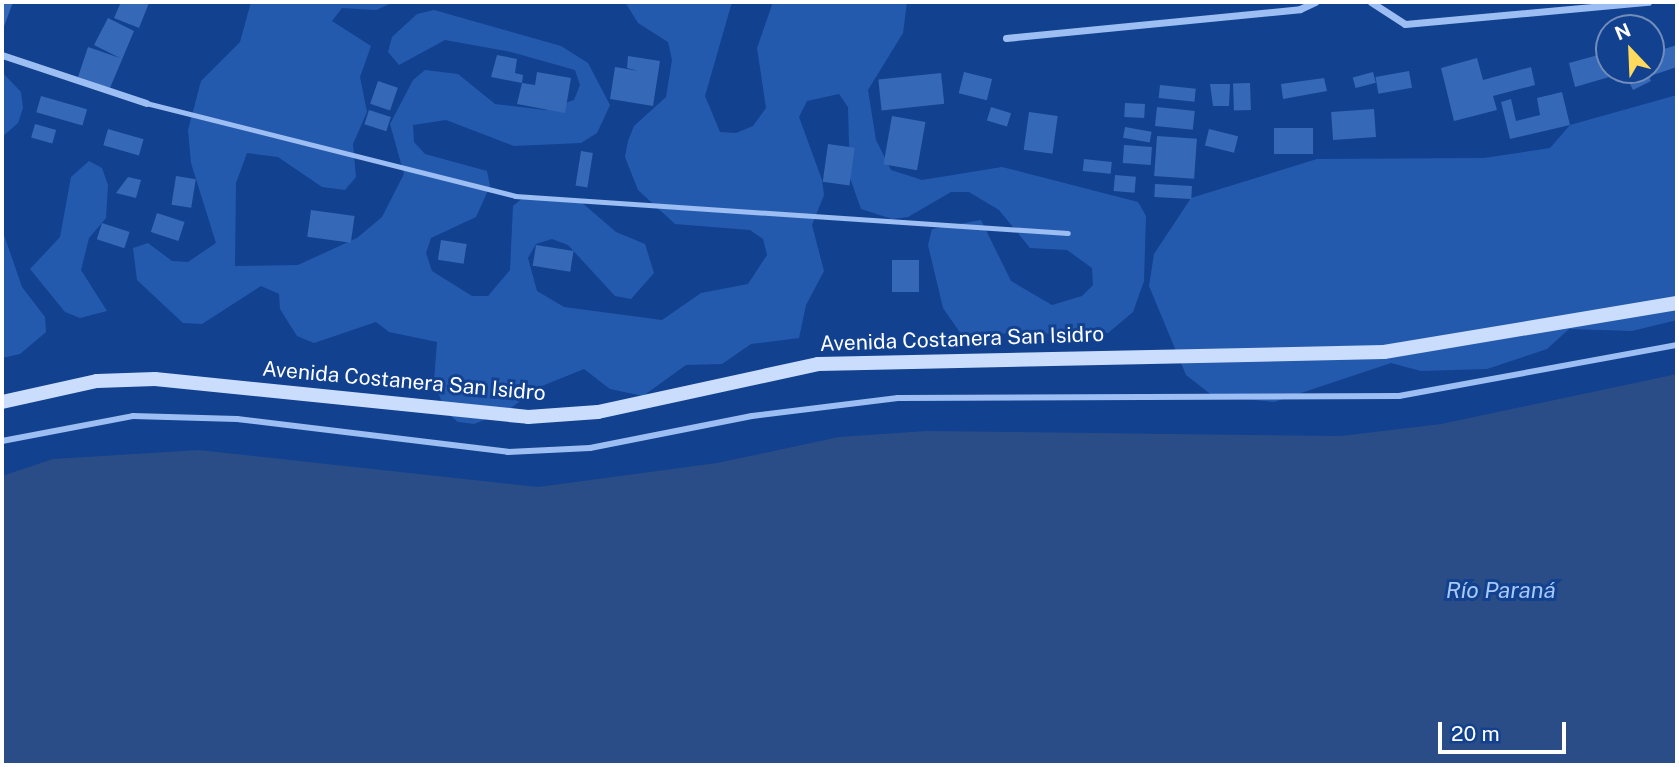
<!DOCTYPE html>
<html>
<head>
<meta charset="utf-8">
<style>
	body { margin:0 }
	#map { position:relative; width:1679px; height:767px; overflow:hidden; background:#12418f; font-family:"Public Sans",sans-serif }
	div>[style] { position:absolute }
	.green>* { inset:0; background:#245aae }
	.water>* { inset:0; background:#2a4d87 }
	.building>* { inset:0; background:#3568b6; transform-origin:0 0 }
	.service>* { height:5px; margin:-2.5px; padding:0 2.5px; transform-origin:2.5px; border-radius:2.5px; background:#9cbef2 }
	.pedestrian>* { height:6px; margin:-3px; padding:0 3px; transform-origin:3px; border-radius:3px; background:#9cbef2 }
	.minor>* { height:7px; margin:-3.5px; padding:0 3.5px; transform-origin:3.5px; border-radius:3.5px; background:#9cbef2 }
	.secondary>* { height:14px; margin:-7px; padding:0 7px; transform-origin:7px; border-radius:7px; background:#caddfc }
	span { translate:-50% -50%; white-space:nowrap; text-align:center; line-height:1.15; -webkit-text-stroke:6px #12418f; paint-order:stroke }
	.street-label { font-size:21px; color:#fff }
	.water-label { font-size:23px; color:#a8c8f9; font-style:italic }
	.frame { position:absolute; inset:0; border:4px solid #fff; pointer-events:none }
	.north { position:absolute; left:1595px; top:14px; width:70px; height:70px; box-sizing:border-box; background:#12418f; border:2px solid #718dbc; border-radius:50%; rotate:337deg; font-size:19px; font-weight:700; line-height:28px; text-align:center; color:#fff }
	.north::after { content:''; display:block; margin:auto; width:24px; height:32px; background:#ffda5c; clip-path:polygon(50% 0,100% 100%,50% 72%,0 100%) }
	.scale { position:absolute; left:1438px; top:722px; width:128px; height:32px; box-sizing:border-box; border:4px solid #fff; border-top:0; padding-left:9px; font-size:21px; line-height:24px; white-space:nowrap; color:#fff; -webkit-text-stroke:5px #12418f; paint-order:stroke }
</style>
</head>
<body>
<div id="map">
	<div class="green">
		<div style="clip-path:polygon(251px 2px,394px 2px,376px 10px,342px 8px,332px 21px,371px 46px,360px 77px,367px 112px,353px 144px,356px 177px,345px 190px,322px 187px,278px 157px,247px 153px,236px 183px,235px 266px,298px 265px,357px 238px,382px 217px,404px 174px,390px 124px,413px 80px,425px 70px,458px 74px,495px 104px,545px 110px,574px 100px,580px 85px,575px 70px,511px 52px,445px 40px,399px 65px,388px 52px,392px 37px,417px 14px,434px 10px,561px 46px,588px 63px,610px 105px,597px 133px,581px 143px,514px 146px,446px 120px,413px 125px,414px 142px,425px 154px,487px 171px,490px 186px,476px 217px,431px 238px,426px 253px,432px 271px,472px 296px,488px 296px,510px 270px,513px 206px,525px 196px,580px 201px,616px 232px,645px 244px,654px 273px,631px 299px,615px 296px,568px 245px,552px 239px,536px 244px,528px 258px,537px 291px,564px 307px,662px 320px,701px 293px,748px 284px,767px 255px,763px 239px,750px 230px,675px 224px,638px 190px,625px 157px,628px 141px,634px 126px,666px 97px,672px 60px,668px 42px,638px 23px,625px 2px,732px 2px,705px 96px,720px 132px,736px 133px,753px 126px,766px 108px,757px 48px,773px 2px,907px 2px,903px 33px,868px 90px,876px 140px,891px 170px,922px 180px,1002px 167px,1138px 202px,1146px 216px,1144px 281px,1133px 312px,1108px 333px,961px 334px,943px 308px,928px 245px,932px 229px,981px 220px,1011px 281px,1052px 305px,1082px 296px,1093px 285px,1092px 268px,1067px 250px,1030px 248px,999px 210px,969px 192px,951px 192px,908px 217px,892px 219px,861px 209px,850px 178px,848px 107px,839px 94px,807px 101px,799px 117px,822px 180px,824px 195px,812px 225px,824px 271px,806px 305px,799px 338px,751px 344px,722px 364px,686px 365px,643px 396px,610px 389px,584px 369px,537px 388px,507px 411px,474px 424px,458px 422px,445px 411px,434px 381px,437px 342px,389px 332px,376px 322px,314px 343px,297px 336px,280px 309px,279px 294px,261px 286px,202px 324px,183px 323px,137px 280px,133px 248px,148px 243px,172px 261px,188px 262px,216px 243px,191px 163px,188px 130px,201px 81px,240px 42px)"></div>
		<div style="clip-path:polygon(2px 72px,21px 92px,23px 108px,18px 123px,2px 137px)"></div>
		<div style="clip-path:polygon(1677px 95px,1677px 320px,1632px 331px,1569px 329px,1547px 349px,1487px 369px,1421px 371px,1391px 363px,1274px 402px,1213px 396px,1186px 375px,1149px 286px,1154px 254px,1191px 198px,1317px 159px,1484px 158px,1550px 148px,1570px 125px)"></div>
		<div style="clip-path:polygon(89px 161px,102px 168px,108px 185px,106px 218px,89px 238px,81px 270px,107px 311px,80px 318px,65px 312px,30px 269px,60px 237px,71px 177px)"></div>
		<div style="clip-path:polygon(2px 229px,22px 287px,45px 317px,46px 332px,20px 354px,2px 358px)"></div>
	</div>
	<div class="water">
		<div style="clip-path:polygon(1677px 374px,1677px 765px,2px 765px,2px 476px,53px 459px,199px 450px,538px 487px,717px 463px,839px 437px,926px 431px,1341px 436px,1441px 424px)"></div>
	</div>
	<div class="building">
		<div style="clip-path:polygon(2px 2px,13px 2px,2px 32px)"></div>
		<div style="clip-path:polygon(121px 2px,149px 3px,139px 28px,114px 18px)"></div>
		<div style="clip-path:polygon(108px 18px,134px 31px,110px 88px,78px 77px,88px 47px,120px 58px,94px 45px)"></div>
		<div style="clip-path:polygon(1677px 45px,1677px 67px,1650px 76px,1651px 53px)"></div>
		<div style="clip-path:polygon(1609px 52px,1609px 70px,1616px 75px,1575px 87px,1569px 63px)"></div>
		<div style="clip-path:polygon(497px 55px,517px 59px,515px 73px,523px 75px,522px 83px,491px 77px)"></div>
		<div style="clip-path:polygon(628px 56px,660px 61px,653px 106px,610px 99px,615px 67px,639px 71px,627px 68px)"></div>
		<div style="clip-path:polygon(1477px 58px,1483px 80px,1531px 67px,1535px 85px,1493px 96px,1497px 110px,1454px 121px,1441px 68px)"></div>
		<div style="clip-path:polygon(1634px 70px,1646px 70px,1651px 81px,1633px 90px,1625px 74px)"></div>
		<div style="left:1409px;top:71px;width:17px;height:34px;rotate:80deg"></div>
		<div style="clip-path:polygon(537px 72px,571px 78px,565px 113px,517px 104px,522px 83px,535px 85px)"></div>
		<div style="left:964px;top:72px;width:29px;height:22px;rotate:14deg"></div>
		<div style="left:1373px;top:72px;width:11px;height:21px;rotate:75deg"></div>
		<div style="left:941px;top:73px;width:31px;height:63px;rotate:84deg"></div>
		<div style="clip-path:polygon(1324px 78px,1327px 91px,1283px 99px,1281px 84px)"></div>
		<div style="left:378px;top:81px;width:21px;height:24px;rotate:19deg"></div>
		<div style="left:1250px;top:83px;width:27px;height:17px;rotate:88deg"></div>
		<div style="clip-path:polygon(1210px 84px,1230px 84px,1229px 106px,1213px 106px)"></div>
		<div style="left:1160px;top:85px;width:36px;height:13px;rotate:6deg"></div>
		<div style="clip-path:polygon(1562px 92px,1570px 125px,1510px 139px,1501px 102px,1511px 99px,1516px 121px,1540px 115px,1537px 98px)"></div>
		<div style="left:41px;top:96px;width:48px;height:17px;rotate:16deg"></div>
		<div style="left:1125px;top:103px;width:20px;height:14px;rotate:3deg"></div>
		<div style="left:991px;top:107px;width:21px;height:14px;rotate:17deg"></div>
		<div style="left:1157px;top:107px;width:38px;height:19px;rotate:6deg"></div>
		<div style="left:1374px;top:109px;width:28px;height:43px;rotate:86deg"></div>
		<div style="left:369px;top:110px;width:23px;height:15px;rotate:18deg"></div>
		<div style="left:1029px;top:112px;width:29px;height:38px;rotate:8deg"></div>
		<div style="left:892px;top:116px;width:34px;height:49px;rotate:10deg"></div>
		<div style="left:35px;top:124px;width:22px;height:14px;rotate:16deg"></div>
		<div style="left:1125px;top:127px;width:27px;height:11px;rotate:10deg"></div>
		<div style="left:1313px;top:128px;width:26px;height:39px;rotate:90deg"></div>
		<div style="left:108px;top:129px;width:37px;height:17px;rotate:16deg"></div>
		<div style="left:1209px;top:129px;width:30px;height:17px;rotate:14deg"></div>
		<div style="left:1157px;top:136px;width:40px;height:40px;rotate:4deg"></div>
		<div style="left:828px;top:144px;width:27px;height:38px;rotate:8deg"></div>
		<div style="left:1124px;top:145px;width:28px;height:18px;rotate:4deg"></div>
		<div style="left:581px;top:151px;width:12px;height:35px;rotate:9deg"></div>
		<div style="left:1084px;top:159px;width:28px;height:12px;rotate:6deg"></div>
		<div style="left:1115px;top:175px;width:21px;height:16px;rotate:5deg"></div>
		<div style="left:176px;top:176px;width:20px;height:29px;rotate:9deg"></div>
		<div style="clip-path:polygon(128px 177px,141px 180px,136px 198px,116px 193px)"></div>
		<div style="left:1155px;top:184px;width:37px;height:13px;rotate:3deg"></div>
		<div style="left:311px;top:210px;width:44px;height:27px;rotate:8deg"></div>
		<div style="left:157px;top:213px;width:29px;height:20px;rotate:18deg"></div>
		<div style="left:102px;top:223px;width:29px;height:17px;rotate:18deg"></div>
		<div style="left:441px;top:240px;width:26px;height:20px;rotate:9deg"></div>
		<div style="left:536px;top:245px;width:38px;height:21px;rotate:9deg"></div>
		<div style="left:892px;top:260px;width:27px;height:32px"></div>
	</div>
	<div class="service">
		<div style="left:146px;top:103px;width:381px;rotate:14.1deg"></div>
		<div style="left:515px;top:196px;width:554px;rotate:3.83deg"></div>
	</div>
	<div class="pedestrian">
		<div style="left:2px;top:441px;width:133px;rotate:-10.8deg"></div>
		<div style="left:133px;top:416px;width:104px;rotate:1.7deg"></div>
		<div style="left:237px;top:419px;width:273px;rotate:6.9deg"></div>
		<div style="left:508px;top:452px;width:82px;rotate:-2.8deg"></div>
		<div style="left:590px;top:448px;width:165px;rotate:-11.2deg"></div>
		<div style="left:752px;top:416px;width:147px;rotate:-7deg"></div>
		<div style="left:898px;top:398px;width:501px;rotate:-0.23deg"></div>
		<div style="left:1399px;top:396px;width:283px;rotate:-10.4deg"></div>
	</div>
	<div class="minor">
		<div style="left:1371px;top:2px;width:40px;rotate:32.9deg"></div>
		<div style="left:1405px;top:24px;width:244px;rotate:-5.2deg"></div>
		<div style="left:1006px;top:38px;width:295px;rotate:-5.6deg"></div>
		<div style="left:1300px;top:9px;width:17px;rotate:-25deg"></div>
		<div style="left:2px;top:55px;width:152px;rotate:18.4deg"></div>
	</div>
	<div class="secondary">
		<div style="left:2px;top:402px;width:97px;rotate:-12.5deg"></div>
		<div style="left:97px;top:381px;width:58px;rotate:-2deg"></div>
		<div style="left:155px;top:379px;width:375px;rotate:5.8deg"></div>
		<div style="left:528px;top:417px;width:70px;rotate:-4.1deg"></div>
		<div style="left:598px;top:412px;width:225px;rotate:-12.3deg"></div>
		<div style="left:818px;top:364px;width:566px;rotate:-1.21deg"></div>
		<div style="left:1384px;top:352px;width:297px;rotate:-9.5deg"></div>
	</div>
	<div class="street-label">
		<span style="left:962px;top:339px;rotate:-2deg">Avenida Costanera San Isidro</span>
		<span style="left:404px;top:381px;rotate:5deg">Avenida Costanera San Isidro</span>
	</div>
	<div class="water-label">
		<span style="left:1501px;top:590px">Río Paraná</span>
	</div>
	<div class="frame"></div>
	<div class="north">N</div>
	<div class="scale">20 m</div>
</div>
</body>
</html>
